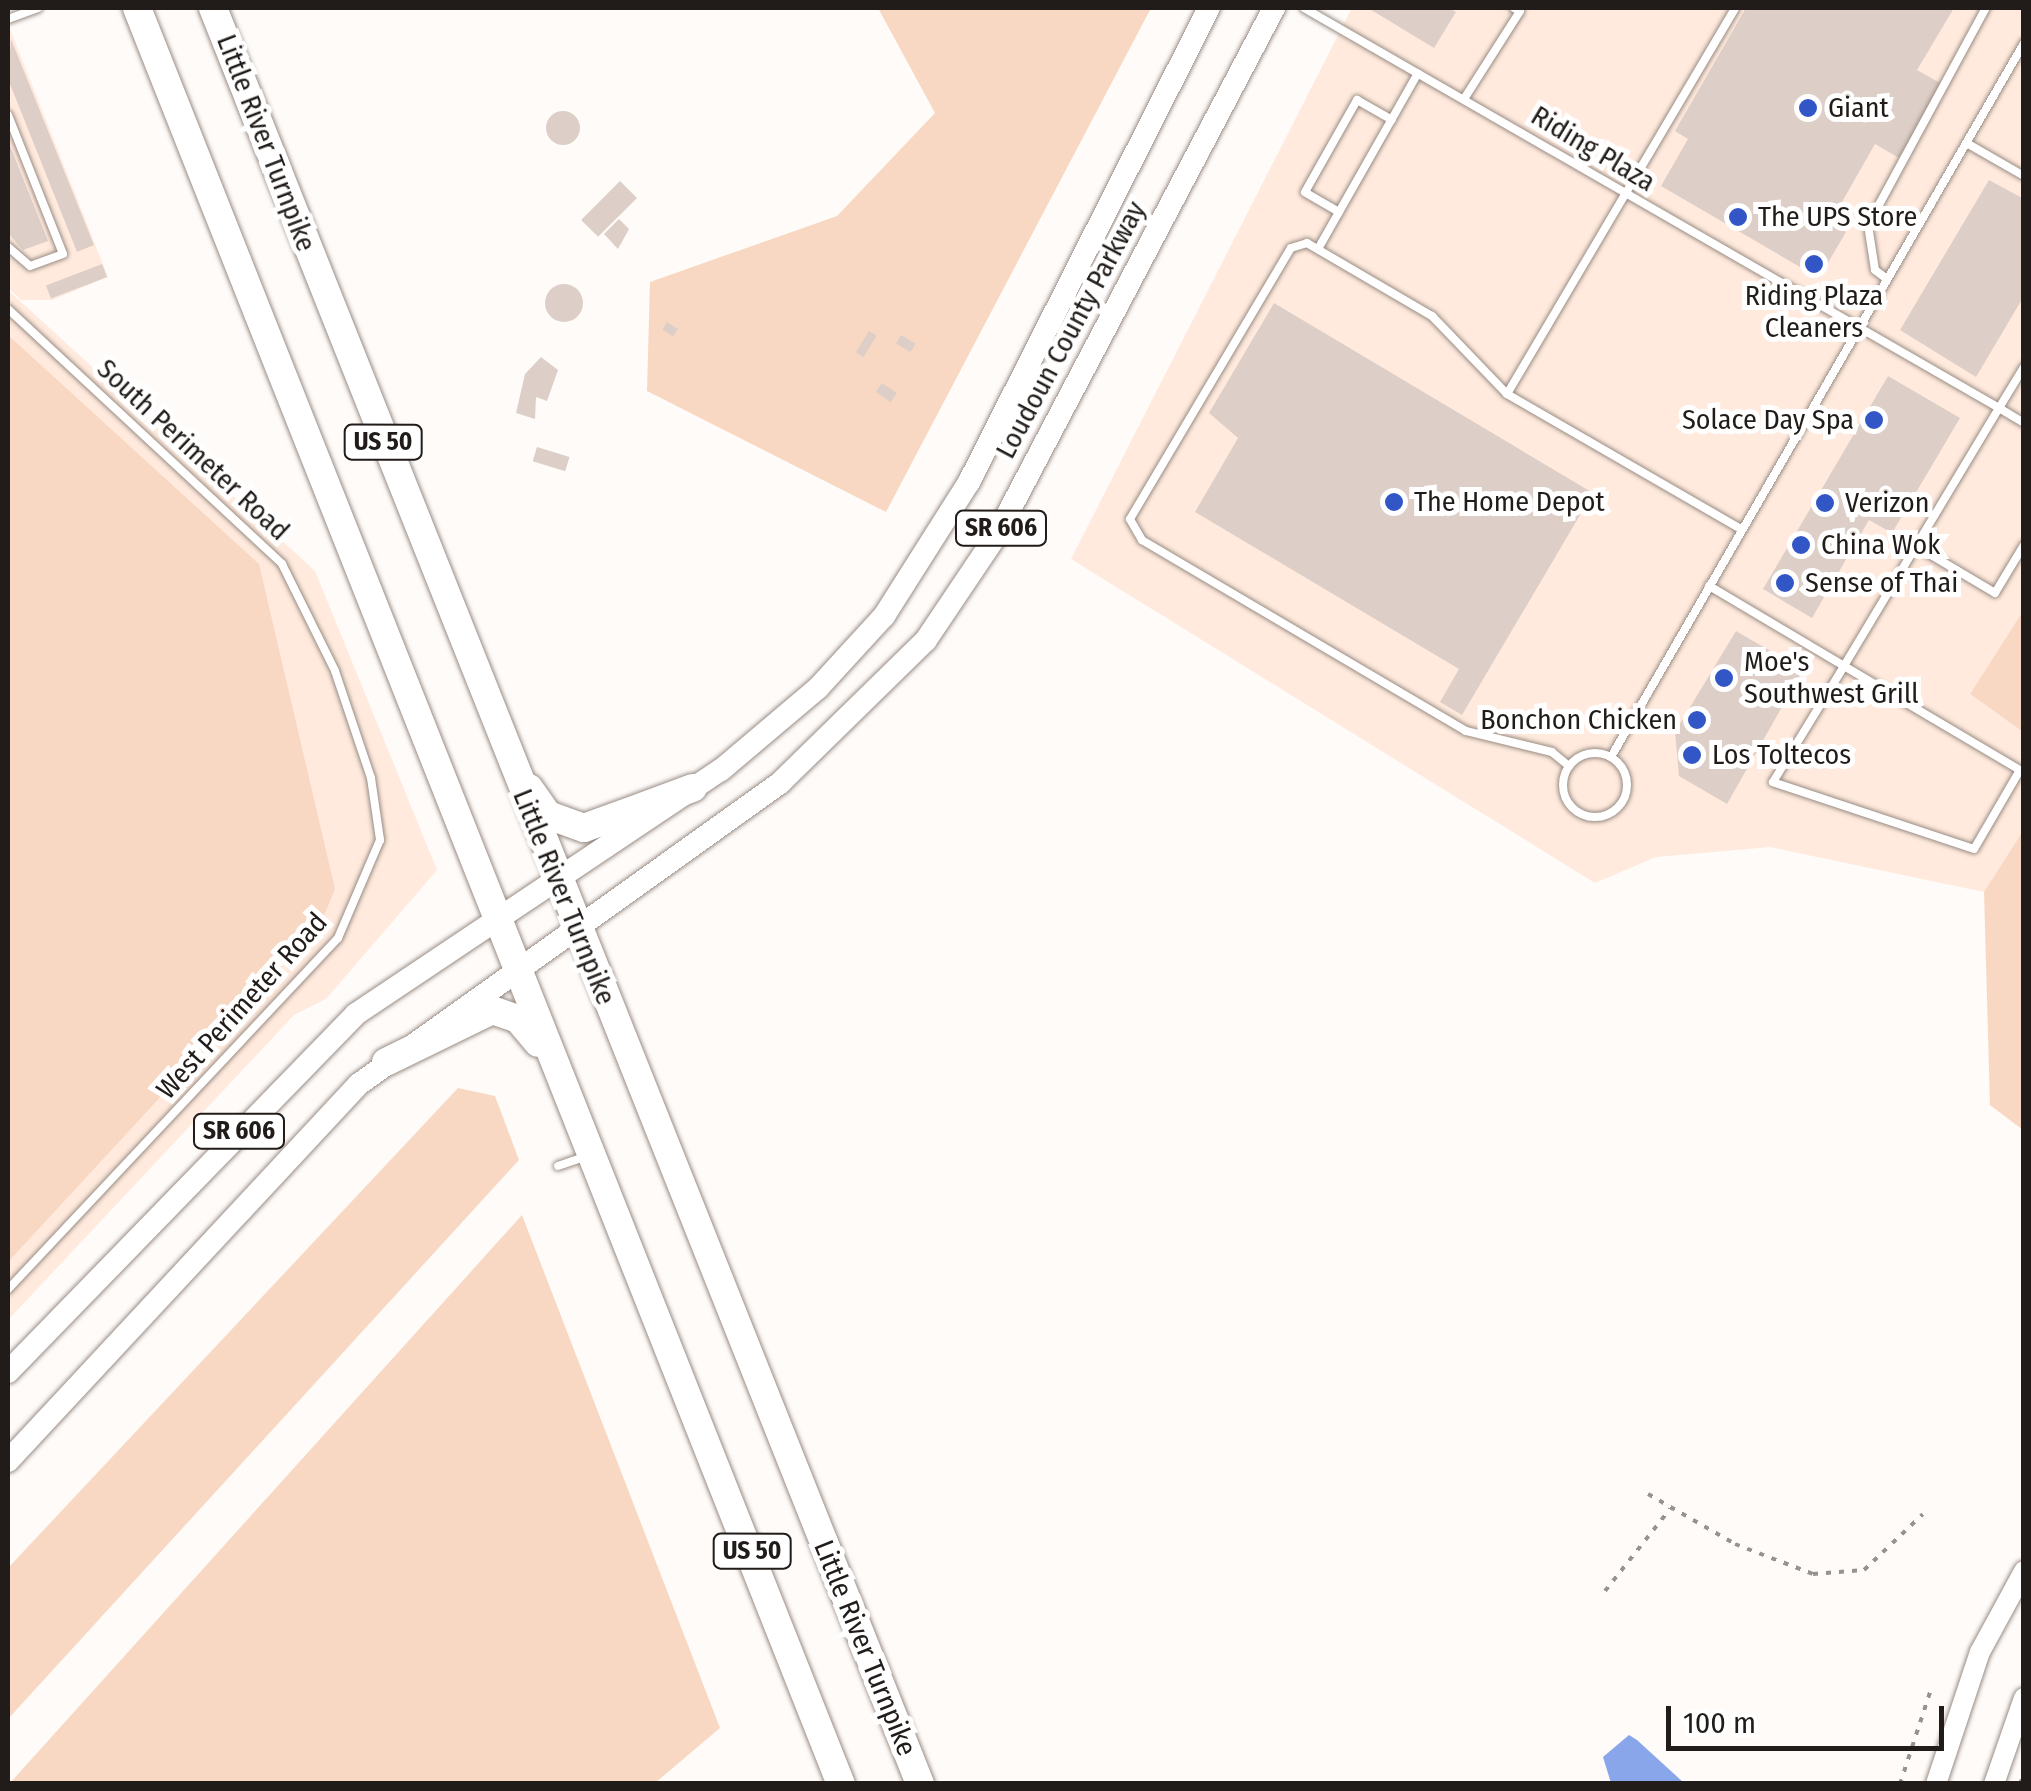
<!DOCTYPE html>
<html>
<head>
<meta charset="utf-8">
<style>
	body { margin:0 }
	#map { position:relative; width:2031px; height:1791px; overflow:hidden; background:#fefbf9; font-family:"Fira Sans Condensed",sans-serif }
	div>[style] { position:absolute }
	.built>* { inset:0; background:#ffeadd }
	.green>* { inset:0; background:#f8d8c2 }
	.water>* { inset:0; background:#89a6eb }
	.building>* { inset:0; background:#ddcfc7; transform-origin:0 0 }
	.round { border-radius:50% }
	.path>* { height:4px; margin-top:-2px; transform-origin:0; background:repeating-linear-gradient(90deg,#969290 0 5px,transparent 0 13px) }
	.roads { filter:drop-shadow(0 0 2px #998c84) drop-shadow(0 0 2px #998c84) }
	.lane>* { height:8px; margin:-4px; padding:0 4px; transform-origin:4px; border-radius:4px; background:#fff }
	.lane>.ring { margin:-4px; padding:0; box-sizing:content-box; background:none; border:8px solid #fff; border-radius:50% }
	.secondary>* { height:20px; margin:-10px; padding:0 10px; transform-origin:10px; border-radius:10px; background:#fff }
	.primary>* { height:22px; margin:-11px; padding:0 11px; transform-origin:11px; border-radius:11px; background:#fff }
	.highway>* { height:28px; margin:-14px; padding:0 14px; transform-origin:14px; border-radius:14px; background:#fff }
	.dots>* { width:28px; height:28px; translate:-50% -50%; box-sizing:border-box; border:5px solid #fff; border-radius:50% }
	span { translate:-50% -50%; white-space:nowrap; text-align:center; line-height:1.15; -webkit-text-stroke:10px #fff; paint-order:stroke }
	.shield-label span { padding:2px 8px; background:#fff; border:2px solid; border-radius:8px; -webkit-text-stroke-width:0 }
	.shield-label { font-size:25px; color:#211c19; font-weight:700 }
	.poi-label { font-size:28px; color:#211c19 }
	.left { translate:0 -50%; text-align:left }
	.right { translate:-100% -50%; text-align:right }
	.street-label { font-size:28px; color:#211c19 }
	.frame { position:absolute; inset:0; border:10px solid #211c19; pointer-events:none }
	.scale { position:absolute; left:1666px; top:1706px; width:278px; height:45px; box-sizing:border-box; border:5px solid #211c19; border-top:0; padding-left:12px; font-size:30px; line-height:35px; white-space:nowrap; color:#211c19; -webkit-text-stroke:8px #fff; paint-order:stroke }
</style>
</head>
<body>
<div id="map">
	<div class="built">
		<div style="clip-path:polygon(1352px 8px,2023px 8px,2023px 611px,1970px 694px,2023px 732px,2024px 831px,1984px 892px,1770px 847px,1656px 857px,1595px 883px,1071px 559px)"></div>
		<div style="clip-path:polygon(8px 24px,108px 277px,52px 300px,21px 300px,8px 288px)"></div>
		<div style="clip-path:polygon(8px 290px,315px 571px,437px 870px,326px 999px,294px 1015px,8px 1320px)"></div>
	</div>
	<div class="green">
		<div style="clip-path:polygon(878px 8px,1151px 8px,886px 512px,647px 391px,650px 282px,837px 216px,935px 113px)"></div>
		<div style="clip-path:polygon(8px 335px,259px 564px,335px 889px,321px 923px,8px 1262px)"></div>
		<div style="clip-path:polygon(2023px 611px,2023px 732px,1970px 694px)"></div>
		<div style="clip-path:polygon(2023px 831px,2023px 1130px,1990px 1105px,1984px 892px)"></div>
		<div style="clip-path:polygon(458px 1088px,495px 1096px,519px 1160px,8px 1719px,8px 1568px)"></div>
		<div style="clip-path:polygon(522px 1215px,720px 1728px,655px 1783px,10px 1783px)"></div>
	</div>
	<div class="water">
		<div style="clip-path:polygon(1629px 1735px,1637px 1740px,1684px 1783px,1611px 1783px,1603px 1757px)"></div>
	</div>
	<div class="building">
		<div style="clip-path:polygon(1368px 8px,1449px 8px,1456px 12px,1434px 48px)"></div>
		<div style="clip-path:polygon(1746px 8px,1954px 8px,1917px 70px,1942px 84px,1899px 158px,1875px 144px,1830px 223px,1846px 232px,1819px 278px,1661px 186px,1688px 139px,1675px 131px)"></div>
		<div style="clip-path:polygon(11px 39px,94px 245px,77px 252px,8px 79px)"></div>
		<div class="round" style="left:546px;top:111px;width:34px;height:34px"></div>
		<div style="clip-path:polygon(8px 141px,48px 241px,23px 250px,8px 233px)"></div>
		<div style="clip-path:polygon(1989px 180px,2024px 199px,2024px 296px,1976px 377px,1900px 330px)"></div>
		<div style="left:620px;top:181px;width:24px;height:55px;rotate:45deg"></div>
		<div style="clip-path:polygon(619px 219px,629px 229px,618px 249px,604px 234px)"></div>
		<div style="left:102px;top:264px;width:14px;height:60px;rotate:69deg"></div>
		<div class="round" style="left:545px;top:284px;width:38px;height:38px"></div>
		<div style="clip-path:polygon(1274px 303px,1593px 493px,1462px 715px,1440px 702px,1459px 669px,1195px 512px,1238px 438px,1209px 413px)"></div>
		<div style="left:667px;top:322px;width:13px;height:9px;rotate:32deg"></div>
		<div style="left:869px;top:331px;width:9px;height:25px;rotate:32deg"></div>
		<div style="left:901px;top:335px;width:17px;height:10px;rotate:31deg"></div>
		<div style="clip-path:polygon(541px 357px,558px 370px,547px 401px,536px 397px,535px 419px,516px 413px,525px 374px)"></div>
		<div style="clip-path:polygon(1888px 376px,1960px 418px,1892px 533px,1869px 520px,1812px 618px,1763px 589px)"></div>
		<div style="left:882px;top:383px;width:18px;height:11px;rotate:34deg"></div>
		<div style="left:537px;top:447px;width:34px;height:15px;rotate:17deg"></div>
		<div style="clip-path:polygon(1736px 631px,1803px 670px,1727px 804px,1679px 776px,1675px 732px)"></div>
	</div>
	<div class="path">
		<div style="left:1648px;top:1494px;width:100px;rotate:29.9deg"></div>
		<div style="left:1735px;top:1544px;width:84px;rotate:21deg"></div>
		<div style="left:1813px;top:1574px;width:51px;rotate:-4.5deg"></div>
		<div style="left:1864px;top:1570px;width:81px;rotate:-43.5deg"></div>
		<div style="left:1605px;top:1591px;width:105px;rotate:-51.6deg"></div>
		<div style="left:1900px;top:1784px;width:103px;rotate:-71.9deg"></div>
		<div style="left:2020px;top:1784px;width:11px;rotate:-68deg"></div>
	</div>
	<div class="roads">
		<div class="lane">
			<div style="left:1304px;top:8px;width:802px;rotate:29.92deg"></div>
			<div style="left:1999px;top:408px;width:301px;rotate:121deg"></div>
			<div style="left:1844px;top:666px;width:157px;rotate:-149.3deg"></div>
			<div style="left:8px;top:19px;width:32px;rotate:-20deg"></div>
			<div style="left:1464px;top:99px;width:104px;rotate:-57.5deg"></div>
			<div style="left:1520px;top:11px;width:7px;rotate:-153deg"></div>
			<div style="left:8px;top:115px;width:149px;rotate:68.4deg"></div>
			<div style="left:63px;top:254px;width:35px;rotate:160deg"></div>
			<div style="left:30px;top:266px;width:29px;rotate:-139deg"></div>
			<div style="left:1970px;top:145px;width:62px;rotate:29.9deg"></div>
			<div style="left:1339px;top:212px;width:39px;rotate:-150deg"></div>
			<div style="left:1305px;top:192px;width:106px;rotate:-60.5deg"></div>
			<div style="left:1357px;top:100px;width:40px;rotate:29.7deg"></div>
			<div style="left:1318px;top:249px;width:202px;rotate:-60.4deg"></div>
			<div style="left:1887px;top:279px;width:15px;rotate:-143deg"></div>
			<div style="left:1875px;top:270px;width:46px;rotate:-98.8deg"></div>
			<div style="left:1868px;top:225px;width:247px;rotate:-61.5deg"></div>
			<div style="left:8px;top:309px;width:374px;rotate:42.9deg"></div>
			<div style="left:282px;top:564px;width:119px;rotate:63.6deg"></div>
			<div style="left:335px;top:671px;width:113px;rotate:71.4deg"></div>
			<div style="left:371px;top:778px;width:63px;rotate:81.7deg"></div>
			<div style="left:380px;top:840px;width:107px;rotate:113.2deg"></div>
			<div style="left:338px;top:938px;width:482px;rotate:133.2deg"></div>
			<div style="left:2024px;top:367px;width:48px;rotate:121.4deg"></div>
			<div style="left:1999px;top:408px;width:29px;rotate:31deg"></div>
			<div style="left:1507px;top:394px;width:448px;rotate:-59.4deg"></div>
			<div style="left:1916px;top:546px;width:92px;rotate:30.7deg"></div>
			<div style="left:1995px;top:593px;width:56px;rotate:-58.9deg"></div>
			<div style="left:1844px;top:666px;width:204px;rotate:30.6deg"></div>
			<div style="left:2020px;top:770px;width:91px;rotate:120.2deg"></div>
			<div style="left:1974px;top:849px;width:212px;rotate:-161.6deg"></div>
			<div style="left:1773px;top:782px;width:136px;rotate:-58.5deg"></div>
			<div class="ring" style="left:1563px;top:753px;width:56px;height:56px"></div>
			<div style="left:1611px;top:757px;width:825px;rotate:-59.95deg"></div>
			<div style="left:1569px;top:766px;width:22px;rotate:-141deg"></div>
			<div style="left:1552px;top:752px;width:89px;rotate:-166.3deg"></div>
			<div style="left:1466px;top:731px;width:376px;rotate:-149.5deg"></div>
			<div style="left:1142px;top:540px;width:24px;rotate:-120deg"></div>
			<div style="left:1130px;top:519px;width:315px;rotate:-59.3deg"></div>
			<div style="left:1291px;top:248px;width:17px;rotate:-17deg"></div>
			<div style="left:1307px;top:243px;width:145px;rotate:30.3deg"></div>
			<div style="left:1432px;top:316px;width:108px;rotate:46.1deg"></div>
			<div style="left:1507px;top:394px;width:270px;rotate:30deg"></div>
			<div style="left:558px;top:1166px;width:31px;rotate:-19deg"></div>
		</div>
		<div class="secondary">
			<div style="left:1936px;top:1784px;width:139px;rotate:-71.6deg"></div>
			<div style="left:1980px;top:1652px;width:92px;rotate:-61.5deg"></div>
			<div style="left:1994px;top:1784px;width:91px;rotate:-70.8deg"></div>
		</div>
		<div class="primary">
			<div style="left:8px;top:1372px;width:499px;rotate:-45.8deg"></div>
			<div style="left:356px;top:1014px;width:439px;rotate:-33.8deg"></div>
			<div style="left:721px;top:770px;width:127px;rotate:-40.2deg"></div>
			<div style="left:818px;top:688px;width:98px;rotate:-47.5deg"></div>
			<div style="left:884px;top:616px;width:159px;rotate:-57.6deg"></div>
			<div style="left:969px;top:482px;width:531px;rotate:-63.15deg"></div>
			<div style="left:8px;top:1461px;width:515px;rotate:-47.05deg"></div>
			<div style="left:359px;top:1084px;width:518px;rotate:-35.56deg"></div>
			<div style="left:780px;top:783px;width:204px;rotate:-44.4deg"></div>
			<div style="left:926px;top:640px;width:125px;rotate:-56.1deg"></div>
			<div style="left:996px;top:536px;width:597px;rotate:-62.23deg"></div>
		</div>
		<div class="highway">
			<div style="left:137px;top:8px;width:1910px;rotate:68.38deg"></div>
			<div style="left:213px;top:8px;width:1912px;rotate:68.29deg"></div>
			<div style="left:529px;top:788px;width:33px;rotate:55deg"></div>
			<div style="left:548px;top:815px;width:38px;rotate:20deg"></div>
			<div style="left:584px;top:828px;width:116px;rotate:-20.2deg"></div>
			<div style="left:386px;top:1062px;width:118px;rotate:-26.1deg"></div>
			<div style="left:492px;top:1010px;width:28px;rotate:19deg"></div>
			<div style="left:518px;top:1019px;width:31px;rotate:50deg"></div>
		</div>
	</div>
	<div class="dots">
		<div style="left:1808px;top:108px;background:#3356c7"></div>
		<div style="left:1738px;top:217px;background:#3356c7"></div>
		<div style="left:1814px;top:264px;background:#3356c7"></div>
		<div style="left:1874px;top:420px;background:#3356c7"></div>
		<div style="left:1394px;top:502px;background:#3356c7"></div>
		<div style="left:1825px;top:503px;background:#3356c7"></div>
		<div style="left:1801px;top:545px;background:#3356c7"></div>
		<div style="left:1785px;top:583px;background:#3356c7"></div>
		<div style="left:1724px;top:678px;background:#3356c7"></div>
		<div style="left:1697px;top:720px;background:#3356c7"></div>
		<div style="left:1692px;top:755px;background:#3356c7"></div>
	</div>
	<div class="shield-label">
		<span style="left:383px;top:442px">US 50</span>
		<span style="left:1001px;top:528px">SR 606</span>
		<span style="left:239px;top:1131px">SR 606</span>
		<span style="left:752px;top:1551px">US 50</span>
	</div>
	<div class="poi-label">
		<span class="left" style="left:1828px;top:108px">Giant</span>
		<span class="left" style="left:1758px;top:217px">The UPS Store</span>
		<span style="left:1814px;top:312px">Riding Plaza<br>Cleaners</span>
		<span class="right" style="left:1854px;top:420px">Solace Day Spa</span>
		<span class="left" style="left:1414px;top:502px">The Home Depot</span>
		<span class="left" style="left:1845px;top:503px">Verizon</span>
		<span class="left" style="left:1821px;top:545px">China Wok</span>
		<span class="left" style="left:1805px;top:583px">Sense of Thai</span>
		<span class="left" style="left:1744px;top:678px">Moe's<br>Southwest Grill</span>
		<span class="right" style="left:1677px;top:720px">Bonchon Chicken</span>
		<span class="left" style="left:1712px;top:755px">Los Toltecos</span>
	</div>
	<div class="street-label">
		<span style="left:266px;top:143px;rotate:69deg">Little River Turnpike</span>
		<span style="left:1593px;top:149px;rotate:31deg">Riding Plaza</span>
		<span style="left:1071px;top:330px;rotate:-62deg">Loudoun County Parkway</span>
		<span style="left:193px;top:450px;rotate:43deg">South Perimeter Road</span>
		<span style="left:564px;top:897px;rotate:68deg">Little River Turnpike</span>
		<span style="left:242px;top:1006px;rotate:-48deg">West Perimeter Road</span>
		<span style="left:865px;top:1648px;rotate:68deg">Little River Turnpike</span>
	</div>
	<div class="frame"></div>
	<div class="scale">100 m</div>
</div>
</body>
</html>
